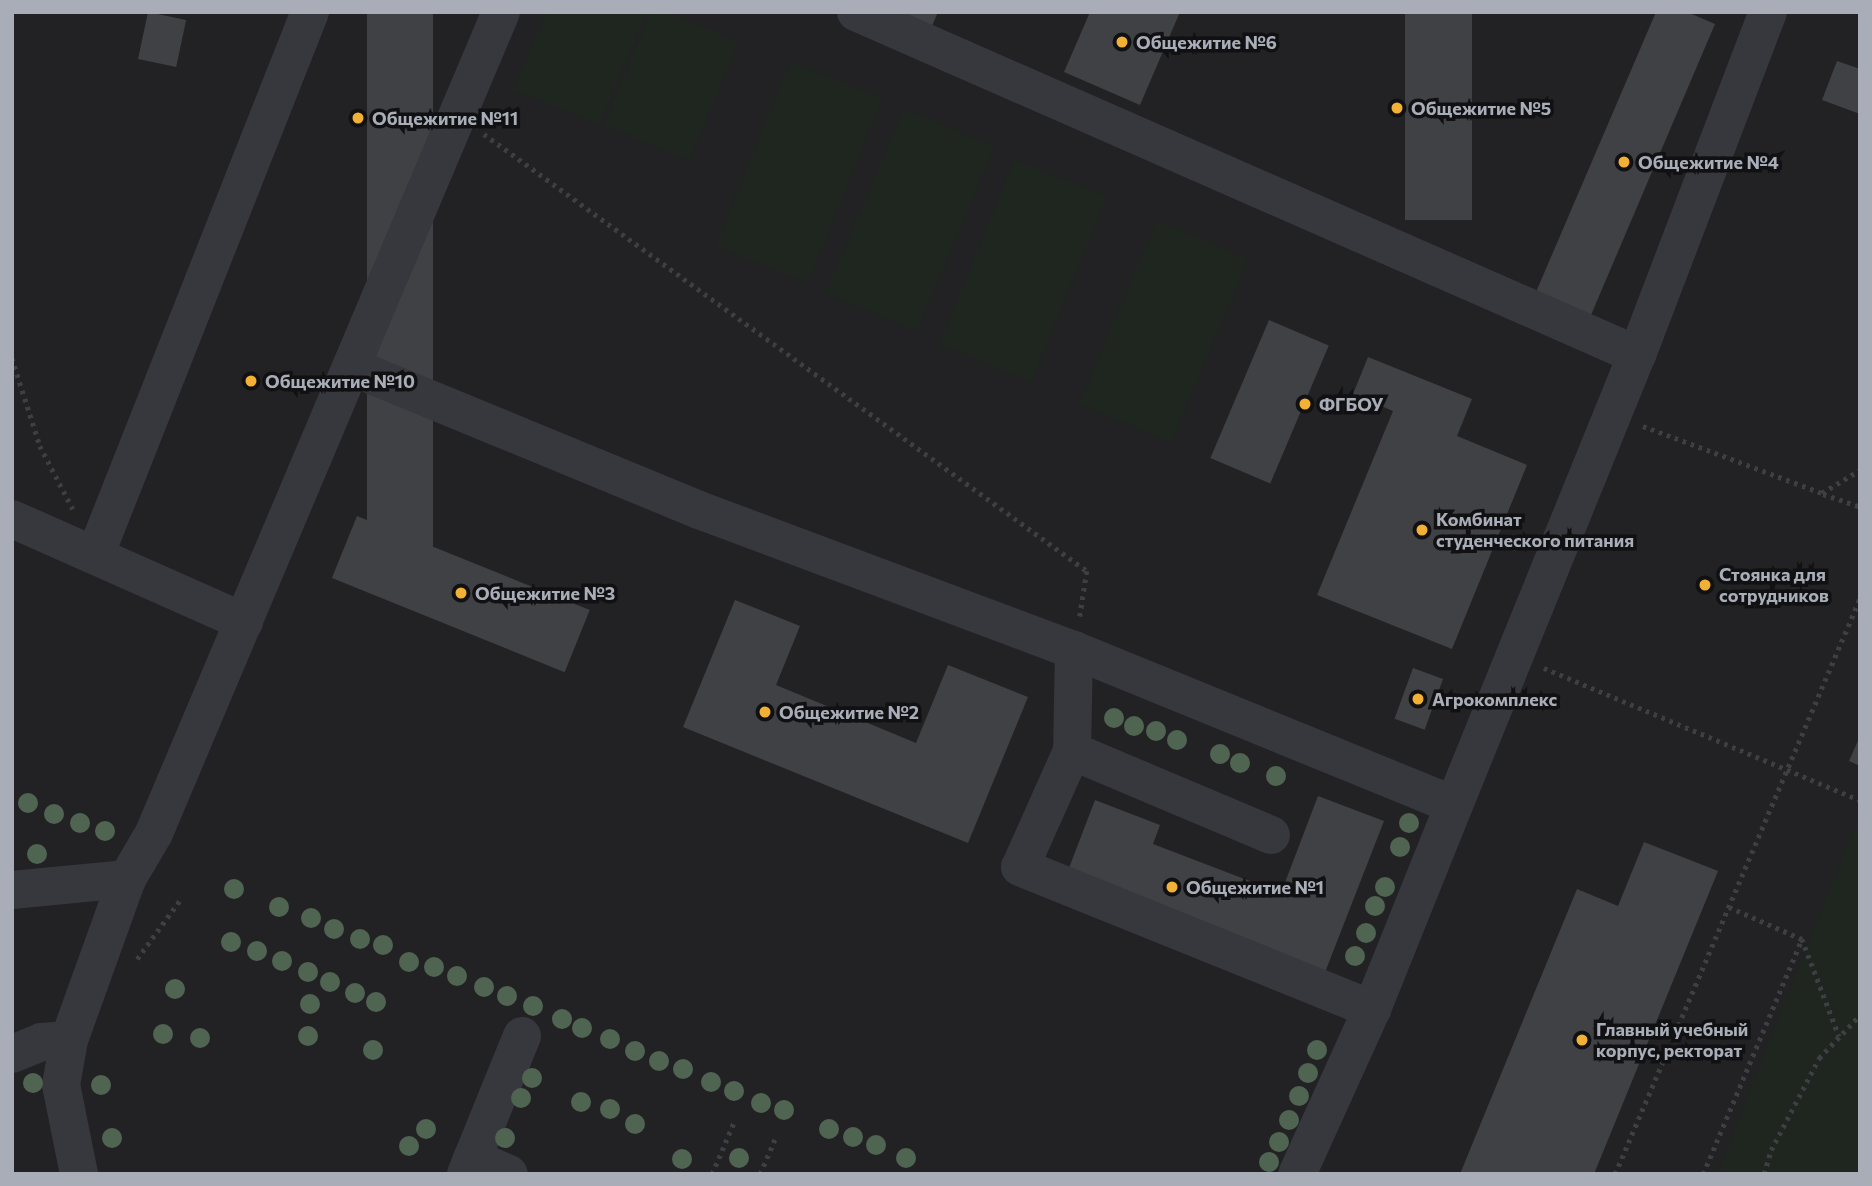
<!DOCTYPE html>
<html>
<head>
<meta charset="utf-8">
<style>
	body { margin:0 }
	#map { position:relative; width:1872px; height:1186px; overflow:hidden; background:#161618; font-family:Commissioner,sans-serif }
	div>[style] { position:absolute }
	.built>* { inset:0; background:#222225; transform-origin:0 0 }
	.green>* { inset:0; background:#1e261f; transform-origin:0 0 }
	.building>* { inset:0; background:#404145; transform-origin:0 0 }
	.path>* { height:4.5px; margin-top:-2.25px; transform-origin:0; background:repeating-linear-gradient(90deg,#3d3f44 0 3.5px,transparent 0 8.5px) }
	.minor>* { height:38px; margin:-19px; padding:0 19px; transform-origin:19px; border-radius:19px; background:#37383d }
	.trees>* { width:20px; height:20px; margin:-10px; border-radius:50%; background:#506452 }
	.dots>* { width:19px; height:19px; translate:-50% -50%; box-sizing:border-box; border:4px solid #111113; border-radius:50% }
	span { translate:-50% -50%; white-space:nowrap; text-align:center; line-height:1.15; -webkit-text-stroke:7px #111113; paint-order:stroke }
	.poi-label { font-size:18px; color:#a8adb8; font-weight:700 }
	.left { translate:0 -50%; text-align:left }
	.frame { position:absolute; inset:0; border:14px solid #a8adb8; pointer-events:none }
</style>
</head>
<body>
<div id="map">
	<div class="built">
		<div style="left:12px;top:12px;width:1848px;height:1162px"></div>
	</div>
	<div class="green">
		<div style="clip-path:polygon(546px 12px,647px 12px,599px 125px,513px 90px)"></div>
		<div style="clip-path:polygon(651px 12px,667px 12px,739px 42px,690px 161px,604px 125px)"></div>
		<div style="left:790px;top:61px;width:100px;height:199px;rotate:22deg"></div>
		<div style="left:904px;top:108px;width:99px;height:201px;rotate:23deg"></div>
		<div style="left:1014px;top:159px;width:100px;height:200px;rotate:22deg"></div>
		<div style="left:1157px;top:220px;width:100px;height:200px;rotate:23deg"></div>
		<div style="clip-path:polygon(1854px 828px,1860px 830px,1860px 1174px,1717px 1174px)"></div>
	</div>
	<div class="building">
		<div style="left:148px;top:12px;width:39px;height:48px;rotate:12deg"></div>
		<div style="left:367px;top:12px;width:66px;height:544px"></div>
		<div style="clip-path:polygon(901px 12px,938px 12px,932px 26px)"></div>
		<div style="clip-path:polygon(1090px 12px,1180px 12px,1140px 105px,1064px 72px)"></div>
		<div style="left:1405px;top:12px;width:67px;height:208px"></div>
		<div style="clip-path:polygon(1656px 12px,1687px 12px,1715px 24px,1588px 322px,1533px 299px)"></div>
		<div style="clip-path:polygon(1837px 61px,1860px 69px,1860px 114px,1822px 100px)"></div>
		<div style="left:1269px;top:320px;width:65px;height:150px;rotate:23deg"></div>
		<div style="clip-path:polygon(1368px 357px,1472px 399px,1457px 436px,1527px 465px,1452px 649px,1317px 595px,1393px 411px,1353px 394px)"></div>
		<div style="left:357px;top:516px;width:251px;height:67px;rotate:22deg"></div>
		<div style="clip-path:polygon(735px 600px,800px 626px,776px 685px,916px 743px,948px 665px,1028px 697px,968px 843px,683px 727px)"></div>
		<div style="left:1413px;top:668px;width:32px;height:54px;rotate:20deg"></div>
		<div style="clip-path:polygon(1860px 736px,1860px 766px,1849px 761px)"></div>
		<div style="clip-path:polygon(1318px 796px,1384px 821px,1322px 980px,1064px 881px,1095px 800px,1160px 825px,1153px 844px,1281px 893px)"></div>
		<div style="clip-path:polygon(1644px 842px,1718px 871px,1594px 1174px,1460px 1174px,1577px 889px,1618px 906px)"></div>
	</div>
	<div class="path">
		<div style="left:484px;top:134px;width:745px;rotate:35.93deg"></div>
		<div style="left:1087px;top:571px;width:46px;rotate:98.8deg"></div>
		<div style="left:12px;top:358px;width:92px;rotate:72.3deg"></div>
		<div style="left:40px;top:446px;width:71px;rotate:62.4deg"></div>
		<div style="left:1643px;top:426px;width:191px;rotate:20.5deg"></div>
		<div style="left:1822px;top:493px;width:44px;rotate:-31.2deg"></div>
		<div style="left:1823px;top:494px;width:39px;rotate:19deg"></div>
		<div style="left:1544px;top:668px;width:342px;rotate:22.7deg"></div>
		<div style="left:1729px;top:907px;width:80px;rotate:23.7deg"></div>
		<div style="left:1802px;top:939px;width:104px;rotate:69.1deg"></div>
		<div style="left:137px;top:959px;width:73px;rotate:-53.9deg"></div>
		<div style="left:712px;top:1174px;width:56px;rotate:-67.1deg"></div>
		<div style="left:760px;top:1174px;width:39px;rotate:-67deg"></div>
		<div style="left:1615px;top:1174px;width:626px;rotate:-66.96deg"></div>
		<div style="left:1703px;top:1174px;width:255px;rotate:-67.2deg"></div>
		<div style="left:1764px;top:1174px;width:25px;rotate:-74deg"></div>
		<div style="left:1771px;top:1150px;width:104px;rotate:-62.4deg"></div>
		<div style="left:1819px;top:1058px;width:59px;rotate:-46.4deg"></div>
	</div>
	<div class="minor">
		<div style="left:856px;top:12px;width:853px;rotate:23.71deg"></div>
		<div style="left:352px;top:367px;width:375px;rotate:22.4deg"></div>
		<div style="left:699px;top:510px;width:400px;rotate:20.5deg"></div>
		<div style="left:1074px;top:650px;width:410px;rotate:22.2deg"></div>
		<div style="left:1454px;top:805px;width:220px;rotate:111.9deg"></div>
		<div style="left:1372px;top:1009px;width:181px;rotate:114.4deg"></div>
		<div style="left:12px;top:519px;width:254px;rotate:23.9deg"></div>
		<div style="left:96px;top:553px;width:582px;rotate:-68.42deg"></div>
		<div style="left:1074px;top:650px;width:101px;rotate:91.1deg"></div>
		<div style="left:1072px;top:751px;width:127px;rotate:114.1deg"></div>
		<div style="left:1020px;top:867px;width:380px;rotate:22deg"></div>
		<div style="left:1072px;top:751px;width:216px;rotate:22.9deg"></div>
		<div style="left:1454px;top:805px;width:486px;rotate:-67.9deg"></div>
		<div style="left:1637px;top:355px;width:367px;rotate:-69.1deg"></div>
		<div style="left:12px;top:890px;width:116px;rotate:-5.5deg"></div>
		<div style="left:12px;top:1054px;width:31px;rotate:-22deg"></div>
		<div style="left:41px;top:1042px;width:28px;rotate:-4deg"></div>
		<div style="left:472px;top:1158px;width:40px;rotate:23.4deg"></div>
		<div style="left:79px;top:1174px;width:91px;rotate:-101.4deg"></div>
		<div style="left:61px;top:1085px;width:46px;rotate:-79.9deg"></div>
		<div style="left:69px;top:1040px;width:171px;rotate:-70.2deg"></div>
		<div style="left:127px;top:879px;width:53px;rotate:-59.6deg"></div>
		<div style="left:154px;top:833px;width:891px;rotate:-67.09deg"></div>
		<div style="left:466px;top:1174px;width:149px;rotate:-67.9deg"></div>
	</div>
	<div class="trees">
		<div style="left:1114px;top:718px"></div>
		<div style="left:1134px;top:726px"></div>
		<div style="left:1156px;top:731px"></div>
		<div style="left:1177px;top:740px"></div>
		<div style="left:1220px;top:754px"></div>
		<div style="left:1240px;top:763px"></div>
		<div style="left:1276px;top:776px"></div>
		<div style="left:28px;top:803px"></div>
		<div style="left:54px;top:814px"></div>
		<div style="left:80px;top:823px"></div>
		<div style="left:1409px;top:823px"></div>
		<div style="left:105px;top:831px"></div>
		<div style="left:1400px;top:847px"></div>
		<div style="left:37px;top:854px"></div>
		<div style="left:1385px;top:887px"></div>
		<div style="left:234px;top:889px"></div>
		<div style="left:1375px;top:906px"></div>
		<div style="left:279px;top:907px"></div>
		<div style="left:311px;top:918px"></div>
		<div style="left:334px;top:929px"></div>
		<div style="left:1366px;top:933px"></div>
		<div style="left:360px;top:939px"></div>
		<div style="left:231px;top:942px"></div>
		<div style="left:383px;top:945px"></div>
		<div style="left:257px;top:951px"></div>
		<div style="left:1355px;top:956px"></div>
		<div style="left:282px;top:961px"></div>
		<div style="left:409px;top:962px"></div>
		<div style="left:434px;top:967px"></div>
		<div style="left:308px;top:972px"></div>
		<div style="left:457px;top:976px"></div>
		<div style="left:330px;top:982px"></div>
		<div style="left:484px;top:987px"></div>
		<div style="left:175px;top:989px"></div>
		<div style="left:355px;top:993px"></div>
		<div style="left:507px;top:996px"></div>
		<div style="left:376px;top:1002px"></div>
		<div style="left:310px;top:1004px"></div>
		<div style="left:533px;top:1006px"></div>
		<div style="left:562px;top:1019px"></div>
		<div style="left:582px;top:1028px"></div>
		<div style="left:163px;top:1034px"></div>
		<div style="left:308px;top:1036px"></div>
		<div style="left:200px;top:1038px"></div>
		<div style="left:610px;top:1039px"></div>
		<div style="left:373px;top:1050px"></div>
		<div style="left:1317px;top:1050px"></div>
		<div style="left:635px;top:1051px"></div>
		<div style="left:659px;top:1061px"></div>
		<div style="left:683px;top:1069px"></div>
		<div style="left:1308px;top:1073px"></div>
		<div style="left:532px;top:1078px"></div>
		<div style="left:711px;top:1082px"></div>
		<div style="left:33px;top:1083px"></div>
		<div style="left:101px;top:1085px"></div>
		<div style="left:734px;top:1091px"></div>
		<div style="left:1299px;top:1096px"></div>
		<div style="left:521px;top:1098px"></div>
		<div style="left:581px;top:1102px"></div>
		<div style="left:761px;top:1103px"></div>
		<div style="left:610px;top:1109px"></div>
		<div style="left:784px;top:1110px"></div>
		<div style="left:1289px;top:1120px"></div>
		<div style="left:635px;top:1124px"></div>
		<div style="left:426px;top:1129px"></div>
		<div style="left:829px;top:1129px"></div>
		<div style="left:853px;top:1137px"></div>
		<div style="left:112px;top:1138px"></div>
		<div style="left:505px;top:1138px"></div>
		<div style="left:1279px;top:1142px"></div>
		<div style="left:876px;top:1145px"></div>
		<div style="left:409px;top:1146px"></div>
		<div style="left:739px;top:1158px"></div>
		<div style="left:906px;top:1158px"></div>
		<div style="left:682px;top:1159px"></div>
		<div style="left:1269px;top:1162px"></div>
	</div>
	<div class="dots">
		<div style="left:1122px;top:42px;background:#f2b134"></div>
		<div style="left:1397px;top:108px;background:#f2b134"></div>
		<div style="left:358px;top:118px;background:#f2b134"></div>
		<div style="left:1624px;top:162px;background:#f2b134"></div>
		<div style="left:251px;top:381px;background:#f2b134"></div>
		<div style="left:1305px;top:404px;background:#f2b134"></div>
		<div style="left:1422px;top:530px;background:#f2b134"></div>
		<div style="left:1705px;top:585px;background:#f2b134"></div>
		<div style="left:461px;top:593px;background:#f2b134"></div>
		<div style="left:1418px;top:699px;background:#f2b134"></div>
		<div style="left:765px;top:712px;background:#f2b134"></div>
		<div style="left:1172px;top:887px;background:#f2b134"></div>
		<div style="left:1582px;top:1040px;background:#f2b134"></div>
	</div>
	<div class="poi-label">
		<span class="left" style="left:1136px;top:42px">Общежитие №6</span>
		<span class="left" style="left:1411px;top:108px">Общежитие №5</span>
		<span class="left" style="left:372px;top:118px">Общежитие №11</span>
		<span class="left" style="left:1638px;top:162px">Общежитие №4</span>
		<span class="left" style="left:265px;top:381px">Общежитие №10</span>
		<span class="left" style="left:1319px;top:404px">ФГБОУ</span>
		<span class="left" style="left:1436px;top:530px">Комбинат<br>студенческого питания</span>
		<span class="left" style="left:1719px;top:585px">Стоянка для<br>сотрудников</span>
		<span class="left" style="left:475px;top:593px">Общежитие №3</span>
		<span class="left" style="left:1432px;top:699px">Агрокомплекс</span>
		<span class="left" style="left:779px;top:712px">Общежитие №2</span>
		<span class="left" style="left:1186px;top:887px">Общежитие №1</span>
		<span class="left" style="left:1596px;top:1040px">Главный учебный<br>корпус, ректорат</span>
	</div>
	<div class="frame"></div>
</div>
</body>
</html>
